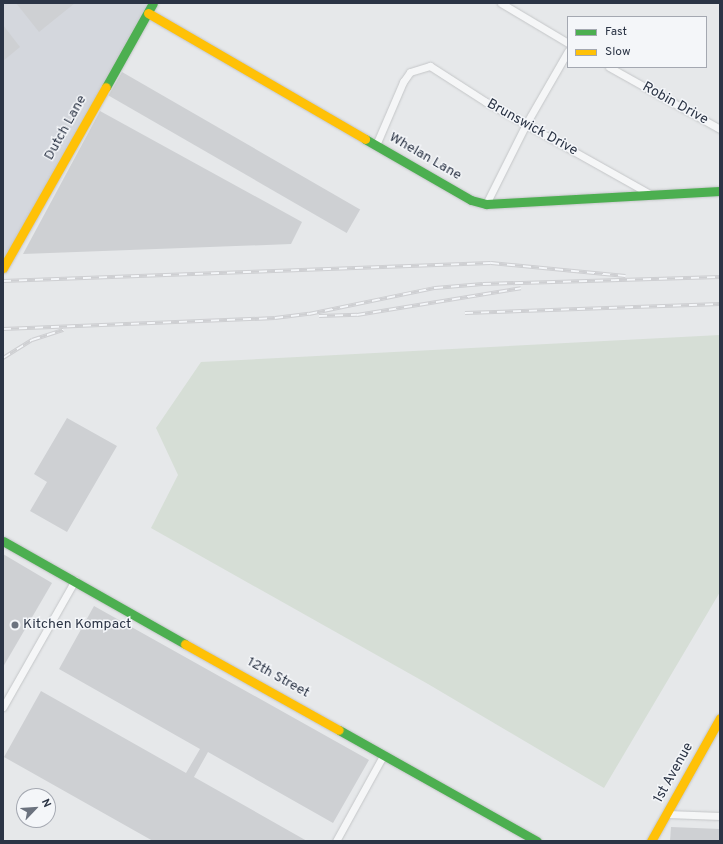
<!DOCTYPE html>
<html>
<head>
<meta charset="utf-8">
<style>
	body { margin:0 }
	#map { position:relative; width:723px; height:844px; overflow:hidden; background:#e6e8ea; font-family:Overpass,sans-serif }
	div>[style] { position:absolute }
	.built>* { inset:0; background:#d4d7dd }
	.green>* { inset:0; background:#d6ded6 }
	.building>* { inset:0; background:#ced0d3; transform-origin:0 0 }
	.roads { filter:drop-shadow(0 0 1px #c4c6c8) drop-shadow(0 0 1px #c4c6c8) }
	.street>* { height:7px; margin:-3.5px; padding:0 3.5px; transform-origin:3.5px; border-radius:3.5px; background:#f5f6f7 }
	.fast>* { height:9px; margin:-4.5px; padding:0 4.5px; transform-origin:4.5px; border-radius:4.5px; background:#4caf50 }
	.slow>* { height:9px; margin:-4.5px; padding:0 4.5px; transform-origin:4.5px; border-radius:4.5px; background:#ffc107 }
	.rail>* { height:4px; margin-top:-2px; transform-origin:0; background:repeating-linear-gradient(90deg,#f4f6f9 0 8px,#cecfd2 0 16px); box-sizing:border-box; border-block:1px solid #cecfd2 }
	.dots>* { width:11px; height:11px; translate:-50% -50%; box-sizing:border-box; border:2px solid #f4f6f9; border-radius:50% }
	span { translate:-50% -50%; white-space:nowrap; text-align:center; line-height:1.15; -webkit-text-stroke:3px #f4f6f9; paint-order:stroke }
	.street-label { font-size:14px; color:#2b3445 }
	.poi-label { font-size:14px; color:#2b3445 }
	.left { translate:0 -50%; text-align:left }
	.frame { position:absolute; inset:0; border:4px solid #2b3445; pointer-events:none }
	.legend { position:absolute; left:567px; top:16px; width:140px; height:52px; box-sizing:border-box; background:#f4f6f9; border:1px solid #a4a8b1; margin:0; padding:5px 7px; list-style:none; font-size:12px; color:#2b3445 }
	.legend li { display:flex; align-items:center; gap:8px; height:20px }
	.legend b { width:20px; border:1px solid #a4a8b1 }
	.north { position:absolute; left:16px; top:788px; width:40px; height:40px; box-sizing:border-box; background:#f4f6f9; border:1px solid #a4a8b1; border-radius:50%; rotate:65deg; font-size:11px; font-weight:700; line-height:16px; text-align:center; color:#2b3445 }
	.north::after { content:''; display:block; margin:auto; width:14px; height:18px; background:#6c737f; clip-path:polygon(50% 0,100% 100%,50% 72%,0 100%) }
</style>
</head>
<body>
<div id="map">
	<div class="built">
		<div style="clip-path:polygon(3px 3px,152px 3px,3px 268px)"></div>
	</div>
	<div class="green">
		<div style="clip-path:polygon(720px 335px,720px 592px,604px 788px,428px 684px,151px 528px,178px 475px,156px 428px,201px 362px)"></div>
	</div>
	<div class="building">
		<div style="clip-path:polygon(16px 3px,75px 3px,39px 32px)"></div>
		<div style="clip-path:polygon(3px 25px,20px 47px,3px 61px)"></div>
		<div style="left:122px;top:72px;width:275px;height:27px;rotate:30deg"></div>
		<div style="clip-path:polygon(100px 111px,302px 222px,291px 244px,23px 254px)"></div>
		<div style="clip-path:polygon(67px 418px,117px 446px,67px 532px,30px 511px,47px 482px,34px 474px)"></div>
		<div style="clip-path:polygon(3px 554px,52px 583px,3px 667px)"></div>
		<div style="clip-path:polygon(94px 606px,369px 760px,333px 823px,208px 752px,194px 777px,307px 841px,153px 841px,4px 757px,41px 691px,186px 773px,200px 749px,59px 669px)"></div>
		<div style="clip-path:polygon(671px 827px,720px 829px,720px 841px,670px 841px)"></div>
	</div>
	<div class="roads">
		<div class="street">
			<div style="left:501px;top:3px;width:78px;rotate:30.8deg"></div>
			<div style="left:609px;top:67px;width:127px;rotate:29.2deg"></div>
			<div style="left:376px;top:145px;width:69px;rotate:-66.8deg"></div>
			<div style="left:403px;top:82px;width:12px;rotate:-55deg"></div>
			<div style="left:410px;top:72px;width:21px;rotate:-17deg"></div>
			<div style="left:430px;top:66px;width:67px;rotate:32.7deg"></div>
			<div style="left:486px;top:102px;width:190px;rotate:29.3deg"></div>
			<div style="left:486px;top:204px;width:89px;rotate:-63.4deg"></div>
			<div style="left:526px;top:124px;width:84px;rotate:-60.1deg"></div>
			<div style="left:3px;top:707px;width:146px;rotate:-60.4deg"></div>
			<div style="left:667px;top:814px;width:53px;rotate:2.2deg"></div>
			<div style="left:336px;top:841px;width:99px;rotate:-61.1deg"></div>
		</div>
		<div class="fast">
			<div style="left:106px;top:87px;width:96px;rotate:-60.8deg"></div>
			<div style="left:365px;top:139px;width:122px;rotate:29.9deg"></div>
			<div style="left:471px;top:200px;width:16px;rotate:15deg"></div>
			<div style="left:486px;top:204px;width:234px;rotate:-3.2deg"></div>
			<div style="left:3px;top:541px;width:209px;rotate:29.5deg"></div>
			<div style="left:339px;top:730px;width:227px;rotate:29.3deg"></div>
		</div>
		<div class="slow">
			<div style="left:148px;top:13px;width:251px;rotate:30.1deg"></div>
			<div style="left:3px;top:268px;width:208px;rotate:-60.4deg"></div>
			<div style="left:185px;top:644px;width:176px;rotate:29.2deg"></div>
			<div style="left:651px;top:841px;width:141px;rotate:-60.7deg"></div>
		</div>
	</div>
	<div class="rail">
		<div style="left:3px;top:281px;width:488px;rotate:-2.1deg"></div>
		<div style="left:491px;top:263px;width:135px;rotate:5.5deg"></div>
		<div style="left:465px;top:313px;width:255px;rotate:-2deg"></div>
		<div style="left:319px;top:316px;width:38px;rotate:-2deg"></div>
		<div style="left:357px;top:315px;width:166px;rotate:-9.3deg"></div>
		<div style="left:3px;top:329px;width:272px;rotate:-2.3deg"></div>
		<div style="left:275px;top:318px;width:34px;rotate:-7deg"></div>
		<div style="left:309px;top:314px;width:129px;rotate:-11.7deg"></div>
		<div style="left:435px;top:288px;width:48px;rotate:-4.8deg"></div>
		<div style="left:483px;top:284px;width:237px;rotate:-1.7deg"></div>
		<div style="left:3px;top:358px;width:34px;rotate:-32deg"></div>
		<div style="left:32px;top:340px;width:33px;rotate:-18deg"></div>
	</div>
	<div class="dots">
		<div style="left:15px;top:625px;background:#6c737f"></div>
	</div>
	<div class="street-label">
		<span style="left:675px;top:104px;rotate:29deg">Robin Drive</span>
		<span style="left:66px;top:128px;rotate:-61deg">Dutch Lane</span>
		<span style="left:532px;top:128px;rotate:29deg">Brunswick Drive</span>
		<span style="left:425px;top:157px;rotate:30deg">Whelan Lane</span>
		<span style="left:278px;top:678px;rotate:29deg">12th Street</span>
		<span style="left:674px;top:773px;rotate:-61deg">1st Avenue</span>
	</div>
	<div class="poi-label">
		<span class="left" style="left:23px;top:625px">Kitchen Kompact</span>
	</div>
	<div class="frame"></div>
	<ul class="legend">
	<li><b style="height:5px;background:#4caf50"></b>Fast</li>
	<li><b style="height:5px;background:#ffc107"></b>Slow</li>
	</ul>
	<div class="north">N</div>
</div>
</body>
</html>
